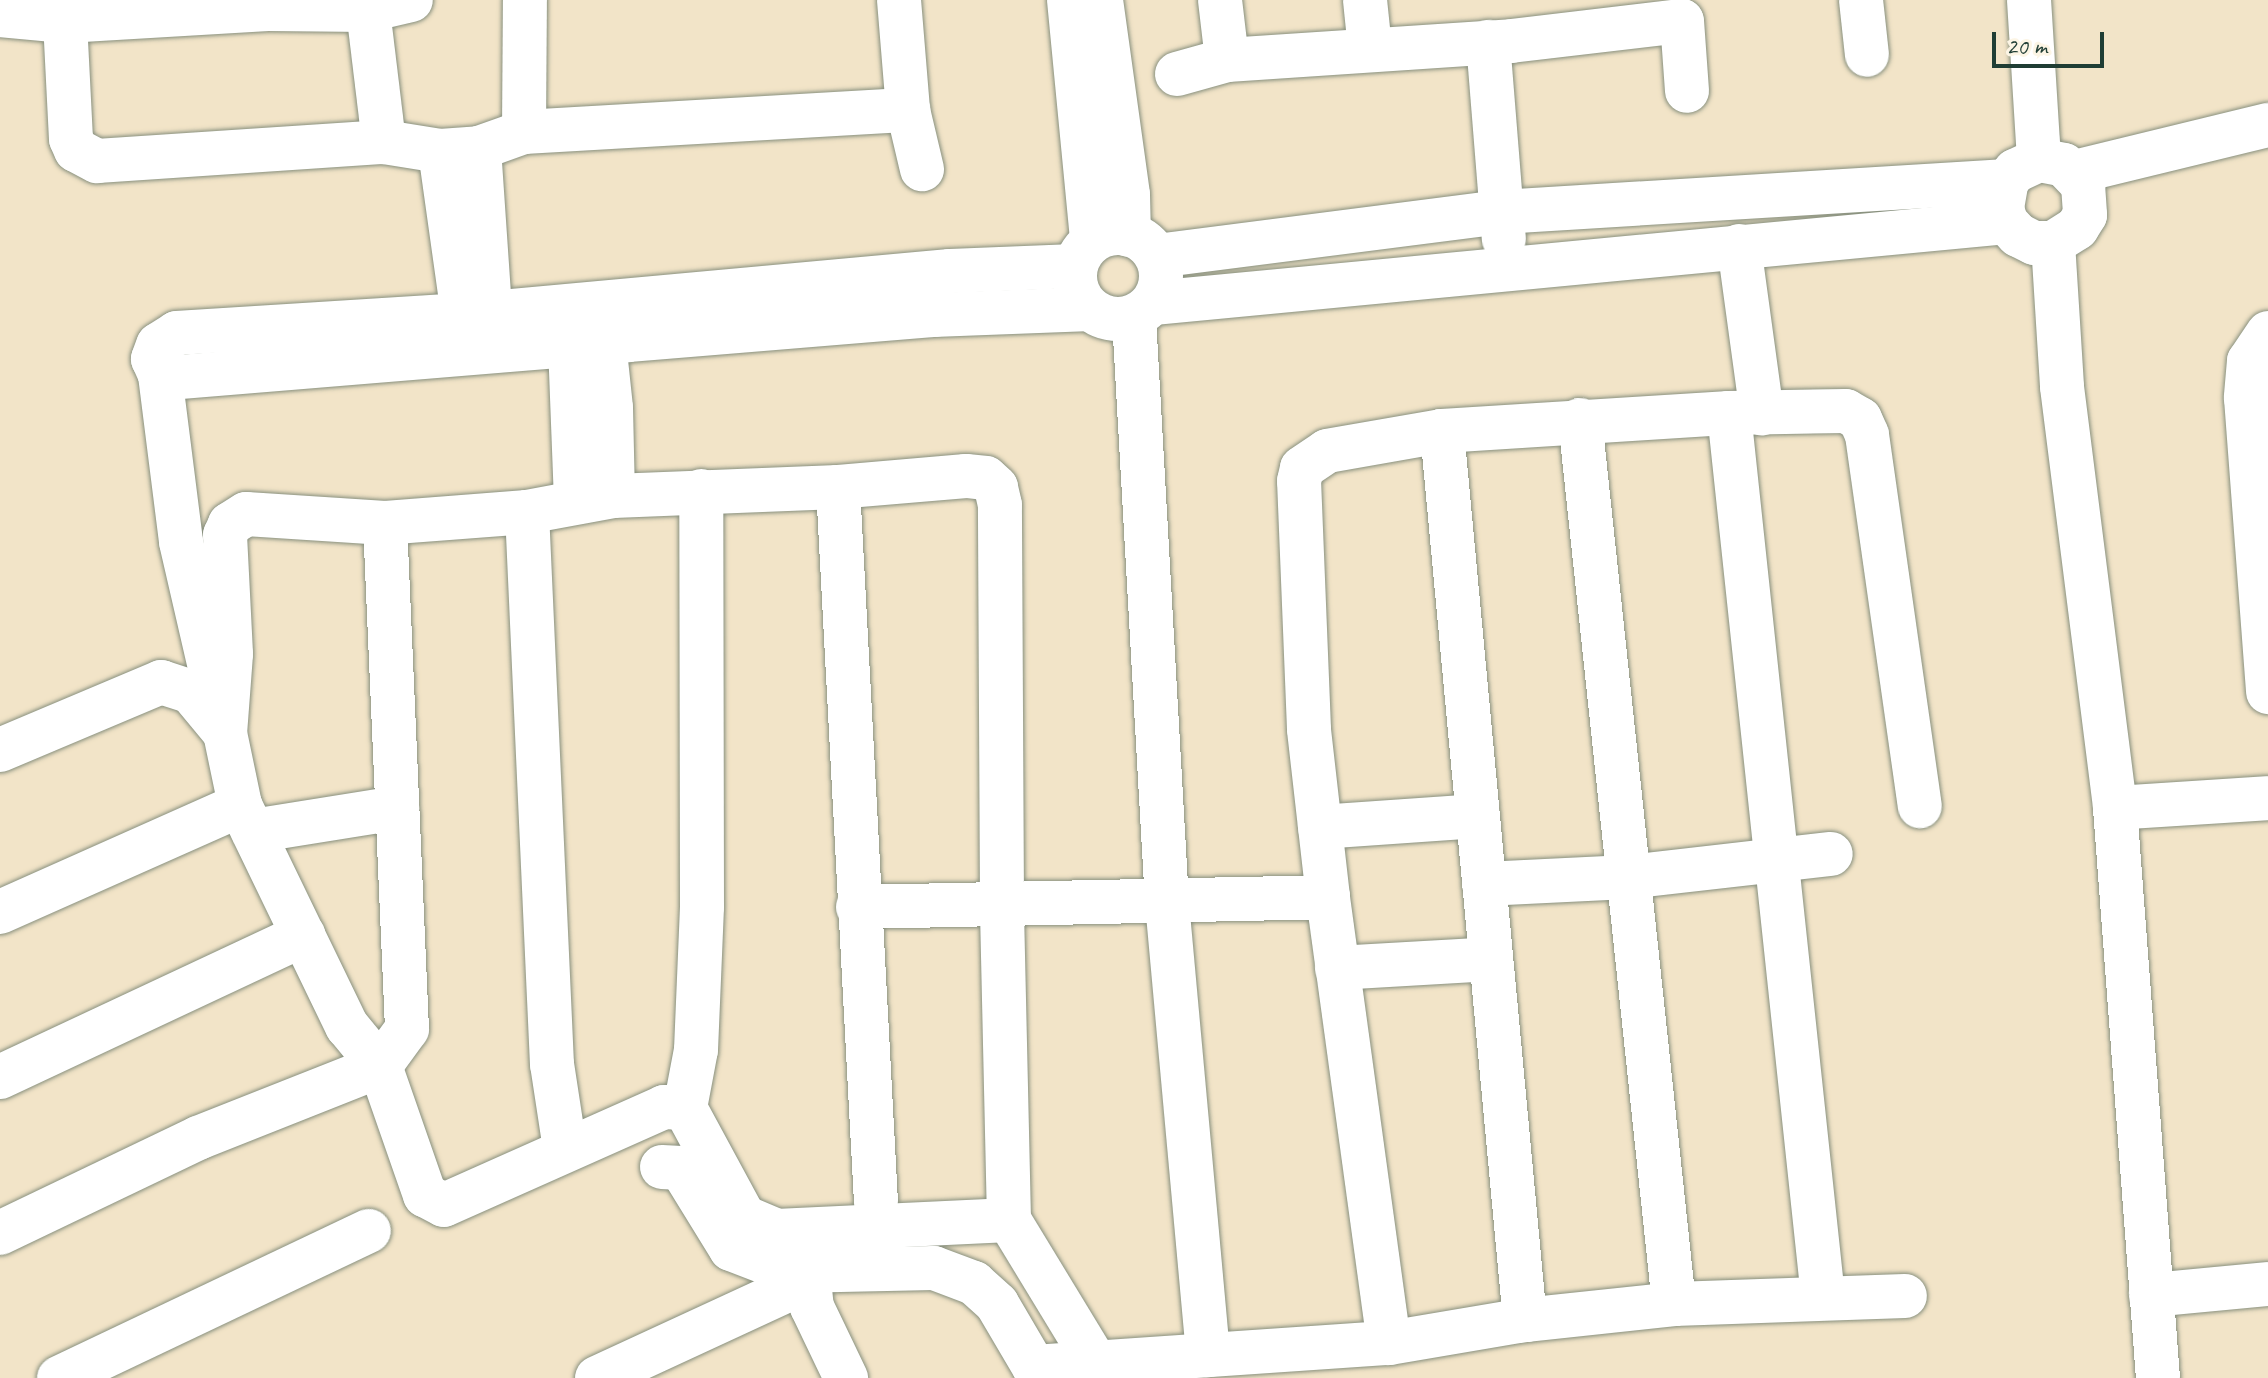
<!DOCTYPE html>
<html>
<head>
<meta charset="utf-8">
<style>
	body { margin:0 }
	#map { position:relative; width:2268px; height:1378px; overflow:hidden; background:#f2e4c8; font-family:Caveat,sans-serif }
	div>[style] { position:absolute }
	.roads { filter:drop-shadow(0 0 2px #88907e) drop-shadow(0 0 2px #88907e) }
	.minor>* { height:44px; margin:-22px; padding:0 22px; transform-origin:22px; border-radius:22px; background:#fff }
	.minor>.ring { margin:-22px; padding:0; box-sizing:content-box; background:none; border:44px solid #fff; border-radius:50% }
	span { translate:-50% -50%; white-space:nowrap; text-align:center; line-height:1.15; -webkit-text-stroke:7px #fcf5e5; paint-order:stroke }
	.scale { position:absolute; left:1992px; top:32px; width:112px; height:36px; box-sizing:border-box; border:4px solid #1f3d34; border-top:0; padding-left:10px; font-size:24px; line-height:28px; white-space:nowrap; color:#1f3d34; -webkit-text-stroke:6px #fcf5e5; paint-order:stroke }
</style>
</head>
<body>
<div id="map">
	<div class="roads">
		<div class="minor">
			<div style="left:899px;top:0;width:110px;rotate:85.3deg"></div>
			<div style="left:908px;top:110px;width:61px;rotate:76.7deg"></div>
			<div style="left:1069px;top:0;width:240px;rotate:84.5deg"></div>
			<div style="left:1101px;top:0;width:197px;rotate:82.1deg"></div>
			<div style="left:1128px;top:195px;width:40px;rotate:88.6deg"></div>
			<div style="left:1220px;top:0;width:60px;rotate:83.3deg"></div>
			<div style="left:1365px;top:0;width:48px;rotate:84.1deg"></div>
			<div style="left:1861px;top:0;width:55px;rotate:83.8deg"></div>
			<div style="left:2029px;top:0;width:160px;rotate:86.4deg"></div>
			<div style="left:368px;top:10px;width:133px;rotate:83.1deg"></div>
			<div style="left:0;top:15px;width:65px;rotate:5.3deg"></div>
			<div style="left:65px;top:21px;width:203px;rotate:-3.4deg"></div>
			<div style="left:268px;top:9px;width:100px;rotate:0.6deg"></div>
			<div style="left:368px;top:10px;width:44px;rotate:-13.1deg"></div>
			<div style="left:65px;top:21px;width:118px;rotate:87.1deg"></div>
			<div style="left:71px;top:139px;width:12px;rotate:66deg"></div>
			<div style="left:76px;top:150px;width:24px;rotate:28deg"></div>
			<div style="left:97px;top:161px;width:288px;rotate:-3.8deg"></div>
			<div style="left:384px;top:142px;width:57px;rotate:9.1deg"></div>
			<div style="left:440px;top:151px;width:39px;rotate:-4deg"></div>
			<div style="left:479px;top:148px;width:48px;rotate:-19.6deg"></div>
			<div style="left:524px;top:132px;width:385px;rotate:-3.3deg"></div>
			<div style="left:1488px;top:42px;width:198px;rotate:85.4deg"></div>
			<div style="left:1177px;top:74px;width:52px;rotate:-15.6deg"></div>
			<div style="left:1227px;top:60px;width:285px;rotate:-3.8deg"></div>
			<div style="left:1511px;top:41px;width:172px;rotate:-6.7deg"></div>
			<div style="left:1682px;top:21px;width:70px;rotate:85.9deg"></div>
			<div style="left:524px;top:132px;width:132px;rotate:-89.6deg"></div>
			<div style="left:479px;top:148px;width:193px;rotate:86.1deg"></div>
			<div style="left:440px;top:151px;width:166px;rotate:82deg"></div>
			<div style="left:463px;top:315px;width:28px;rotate:92deg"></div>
			<div style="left:2075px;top:172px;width:199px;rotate:-13.7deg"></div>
			<div class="ring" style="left:1075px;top:233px;width:42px;height:42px"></div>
			<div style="left:2053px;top:243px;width:144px;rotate:86.4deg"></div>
			<div style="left:2062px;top:387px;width:424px;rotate:82.8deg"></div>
			<div style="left:2115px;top:808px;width:572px;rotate:85.69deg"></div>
			<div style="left:1739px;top:246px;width:169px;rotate:82.2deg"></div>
			<div style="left:1157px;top:256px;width:347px;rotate:-7.3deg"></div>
			<div style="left:1501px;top:212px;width:507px;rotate:-3.51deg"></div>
			<div style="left:2007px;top:181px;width:13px;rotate:-51deg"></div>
			<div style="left:2015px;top:171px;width:26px;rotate:-25deg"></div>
			<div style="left:2039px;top:160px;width:25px;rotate:11deg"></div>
			<div style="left:2064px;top:165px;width:28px;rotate:46deg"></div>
			<div style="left:2083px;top:185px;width:30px;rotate:86deg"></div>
			<div style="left:2085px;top:215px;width:15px;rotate:122deg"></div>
			<div style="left:2077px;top:228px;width:28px;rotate:148deg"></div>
			<div style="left:2053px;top:243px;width:19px;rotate:180deg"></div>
			<div style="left:2034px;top:243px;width:18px;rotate:-153deg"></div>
			<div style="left:2018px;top:235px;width:18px;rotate:-133deg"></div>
			<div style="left:2006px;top:222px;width:15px;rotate:-106deg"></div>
			<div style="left:2002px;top:208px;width:27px;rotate:-80deg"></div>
			<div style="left:1075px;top:266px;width:125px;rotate:177.7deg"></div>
			<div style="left:950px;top:271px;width:489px;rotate:174.8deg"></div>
			<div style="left:463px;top:315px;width:287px;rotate:176.4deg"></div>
			<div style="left:177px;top:333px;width:22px;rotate:148deg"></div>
			<div style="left:158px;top:345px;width:15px;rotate:110deg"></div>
			<div style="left:153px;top:359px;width:17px;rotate:66deg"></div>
			<div style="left:160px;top:375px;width:9px;rotate:21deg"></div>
			<div style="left:168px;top:378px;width:770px;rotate:-4.7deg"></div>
			<div style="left:935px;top:315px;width:154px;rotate:-2.2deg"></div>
			<div style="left:1153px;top:303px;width:857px;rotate:-5.42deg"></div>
			<div style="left:1134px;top:318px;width:586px;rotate:86.77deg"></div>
			<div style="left:1167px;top:903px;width:454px;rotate:84.8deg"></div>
			<div style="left:2268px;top:333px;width:34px;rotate:124deg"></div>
			<div style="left:2249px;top:361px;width:37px;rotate:95deg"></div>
			<div style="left:2246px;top:398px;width:295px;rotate:85.7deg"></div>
			<div style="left:604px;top:342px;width:66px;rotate:83.9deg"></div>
			<div style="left:611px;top:408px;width:88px;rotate:88.7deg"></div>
			<div style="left:570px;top:345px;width:156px;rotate:87.8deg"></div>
			<div style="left:160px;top:375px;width:168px;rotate:82.8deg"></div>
			<div style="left:181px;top:542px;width:138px;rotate:77deg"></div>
			<div style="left:1729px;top:413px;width:889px;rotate:83.93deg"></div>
			<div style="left:1580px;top:420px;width:889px;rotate:83.93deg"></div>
			<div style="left:1442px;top:431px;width:893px;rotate:84.67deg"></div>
			<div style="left:838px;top:487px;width:716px;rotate:86.96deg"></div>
			<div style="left:527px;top:512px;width:553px;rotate:87.41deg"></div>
			<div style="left:552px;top:1064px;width:86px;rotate:81.3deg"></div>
			<div style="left:0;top:750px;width:175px;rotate:-22.9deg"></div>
			<div style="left:161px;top:682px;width:32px;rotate:18deg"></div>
			<div style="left:191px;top:692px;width:53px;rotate:50.3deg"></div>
			<div style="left:2115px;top:808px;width:153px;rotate:-3.7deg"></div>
			<div style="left:1320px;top:827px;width:158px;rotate:-4deg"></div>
			<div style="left:253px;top:831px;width:146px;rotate:-9.1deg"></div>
			<div style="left:1484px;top:884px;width:144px;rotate:-2.8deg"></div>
			<div style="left:1628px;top:877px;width:204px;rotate:-6.5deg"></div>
			<div style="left:858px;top:907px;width:470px;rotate:-1.2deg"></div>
			<div style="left:0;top:912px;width:263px;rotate:-24deg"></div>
			<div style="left:1337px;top:968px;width:154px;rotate:-3.3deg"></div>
			<div style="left:0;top:1077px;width:335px;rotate:-25.1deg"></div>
			<div style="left:685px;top:1108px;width:59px;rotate:-79.3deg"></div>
			<div style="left:696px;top:1050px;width:143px;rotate:-87.6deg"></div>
			<div style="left:702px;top:907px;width:416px;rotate:-90.1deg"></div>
			<div style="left:662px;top:1167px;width:19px;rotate:3deg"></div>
			<div style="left:681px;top:1168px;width:95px;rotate:58.3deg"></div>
			<div style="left:731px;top:1249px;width:39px;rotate:21deg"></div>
			<div style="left:767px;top:1263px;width:27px;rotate:17deg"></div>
			<div style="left:793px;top:1271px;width:141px;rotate:-1.2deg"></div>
			<div style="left:934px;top:1268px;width:43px;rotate:20.6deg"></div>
			<div style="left:974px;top:1283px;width:31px;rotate:42deg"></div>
			<div style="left:997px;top:1304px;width:73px;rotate:59.6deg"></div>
			<div style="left:1034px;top:1367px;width:356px;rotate:-3.9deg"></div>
			<div style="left:1389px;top:1343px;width:138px;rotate:-9.6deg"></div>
			<div style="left:1525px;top:1320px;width:150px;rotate:-6.1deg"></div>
			<div style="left:1674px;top:1304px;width:231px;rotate:-2deg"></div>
			<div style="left:1009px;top:1220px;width:317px;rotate:-91.3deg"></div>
			<div style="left:1002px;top:903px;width:398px;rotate:-90.3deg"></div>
			<div style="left:1000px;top:505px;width:18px;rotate:-103deg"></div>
			<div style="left:996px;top:487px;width:13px;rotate:-138deg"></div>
			<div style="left:986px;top:478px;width:20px;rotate:-174deg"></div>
			<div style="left:966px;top:476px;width:128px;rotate:175.1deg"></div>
			<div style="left:838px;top:487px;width:225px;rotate:177.7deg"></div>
			<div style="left:613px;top:496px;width:87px;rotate:169.5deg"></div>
			<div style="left:527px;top:512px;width:142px;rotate:175.6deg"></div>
			<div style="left:385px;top:523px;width:139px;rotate:-176.3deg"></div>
			<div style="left:246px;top:514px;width:19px;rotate:148deg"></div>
			<div style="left:230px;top:524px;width:12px;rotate:114deg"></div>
			<div style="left:225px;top:535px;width:119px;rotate:87.1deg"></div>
			<div style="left:231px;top:654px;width:79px;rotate:94.3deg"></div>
			<div style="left:225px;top:733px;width:74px;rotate:78.2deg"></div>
			<div style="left:240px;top:805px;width:246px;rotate:64.2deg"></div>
			<div style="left:347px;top:1026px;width:52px;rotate:50.5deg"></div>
			<div style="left:380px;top:1066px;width:137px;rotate:70.8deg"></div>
			<div style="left:425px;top:1195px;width:21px;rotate:28deg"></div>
			<div style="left:444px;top:1205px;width:241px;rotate:-24deg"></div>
			<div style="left:664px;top:1107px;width:21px;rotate:3deg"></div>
			<div style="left:685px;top:1108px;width:124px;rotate:61.6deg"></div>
			<div style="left:744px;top:1217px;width:36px;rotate:23deg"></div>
			<div style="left:777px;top:1231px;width:232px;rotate:-2.7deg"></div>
			<div style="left:1009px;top:1220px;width:167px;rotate:58.7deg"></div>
			<div style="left:0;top:1233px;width:220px;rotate:-25.6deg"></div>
			<div style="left:198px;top:1138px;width:196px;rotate:-21.6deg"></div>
			<div style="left:380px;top:1066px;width:46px;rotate:-53.9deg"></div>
			<div style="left:407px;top:1029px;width:506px;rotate:-92.49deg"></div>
			<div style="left:813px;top:1269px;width:12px;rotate:110deg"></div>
			<div style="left:809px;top:1280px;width:27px;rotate:84deg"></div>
			<div style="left:812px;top:1307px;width:79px;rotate:64.4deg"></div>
			<div style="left:2151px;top:1295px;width:118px;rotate:-5.4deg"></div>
			<div style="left:1389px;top:1343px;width:450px;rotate:-97.8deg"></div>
			<div style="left:1328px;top:897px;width:169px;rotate:-96.5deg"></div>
			<div style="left:1309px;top:729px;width:248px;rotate:-92.3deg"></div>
			<div style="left:1299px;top:481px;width:13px;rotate:-77deg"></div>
			<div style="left:1302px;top:468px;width:30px;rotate:-34deg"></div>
			<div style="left:1327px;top:451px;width:117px;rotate:-9.9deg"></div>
			<div style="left:1442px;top:431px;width:288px;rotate:-3.6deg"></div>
			<div style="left:1729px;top:413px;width:117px;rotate:-1deg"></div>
			<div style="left:1846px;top:411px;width:16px;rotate:30deg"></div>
			<div style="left:1860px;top:419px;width:17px;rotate:66deg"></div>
			<div style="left:1867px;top:435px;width:375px;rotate:81.9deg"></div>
			<div style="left:59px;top:1378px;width:343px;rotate:-25.4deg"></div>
			<div style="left:597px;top:1378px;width:234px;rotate:-24.8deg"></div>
		</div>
	</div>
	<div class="scale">20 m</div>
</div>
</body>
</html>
